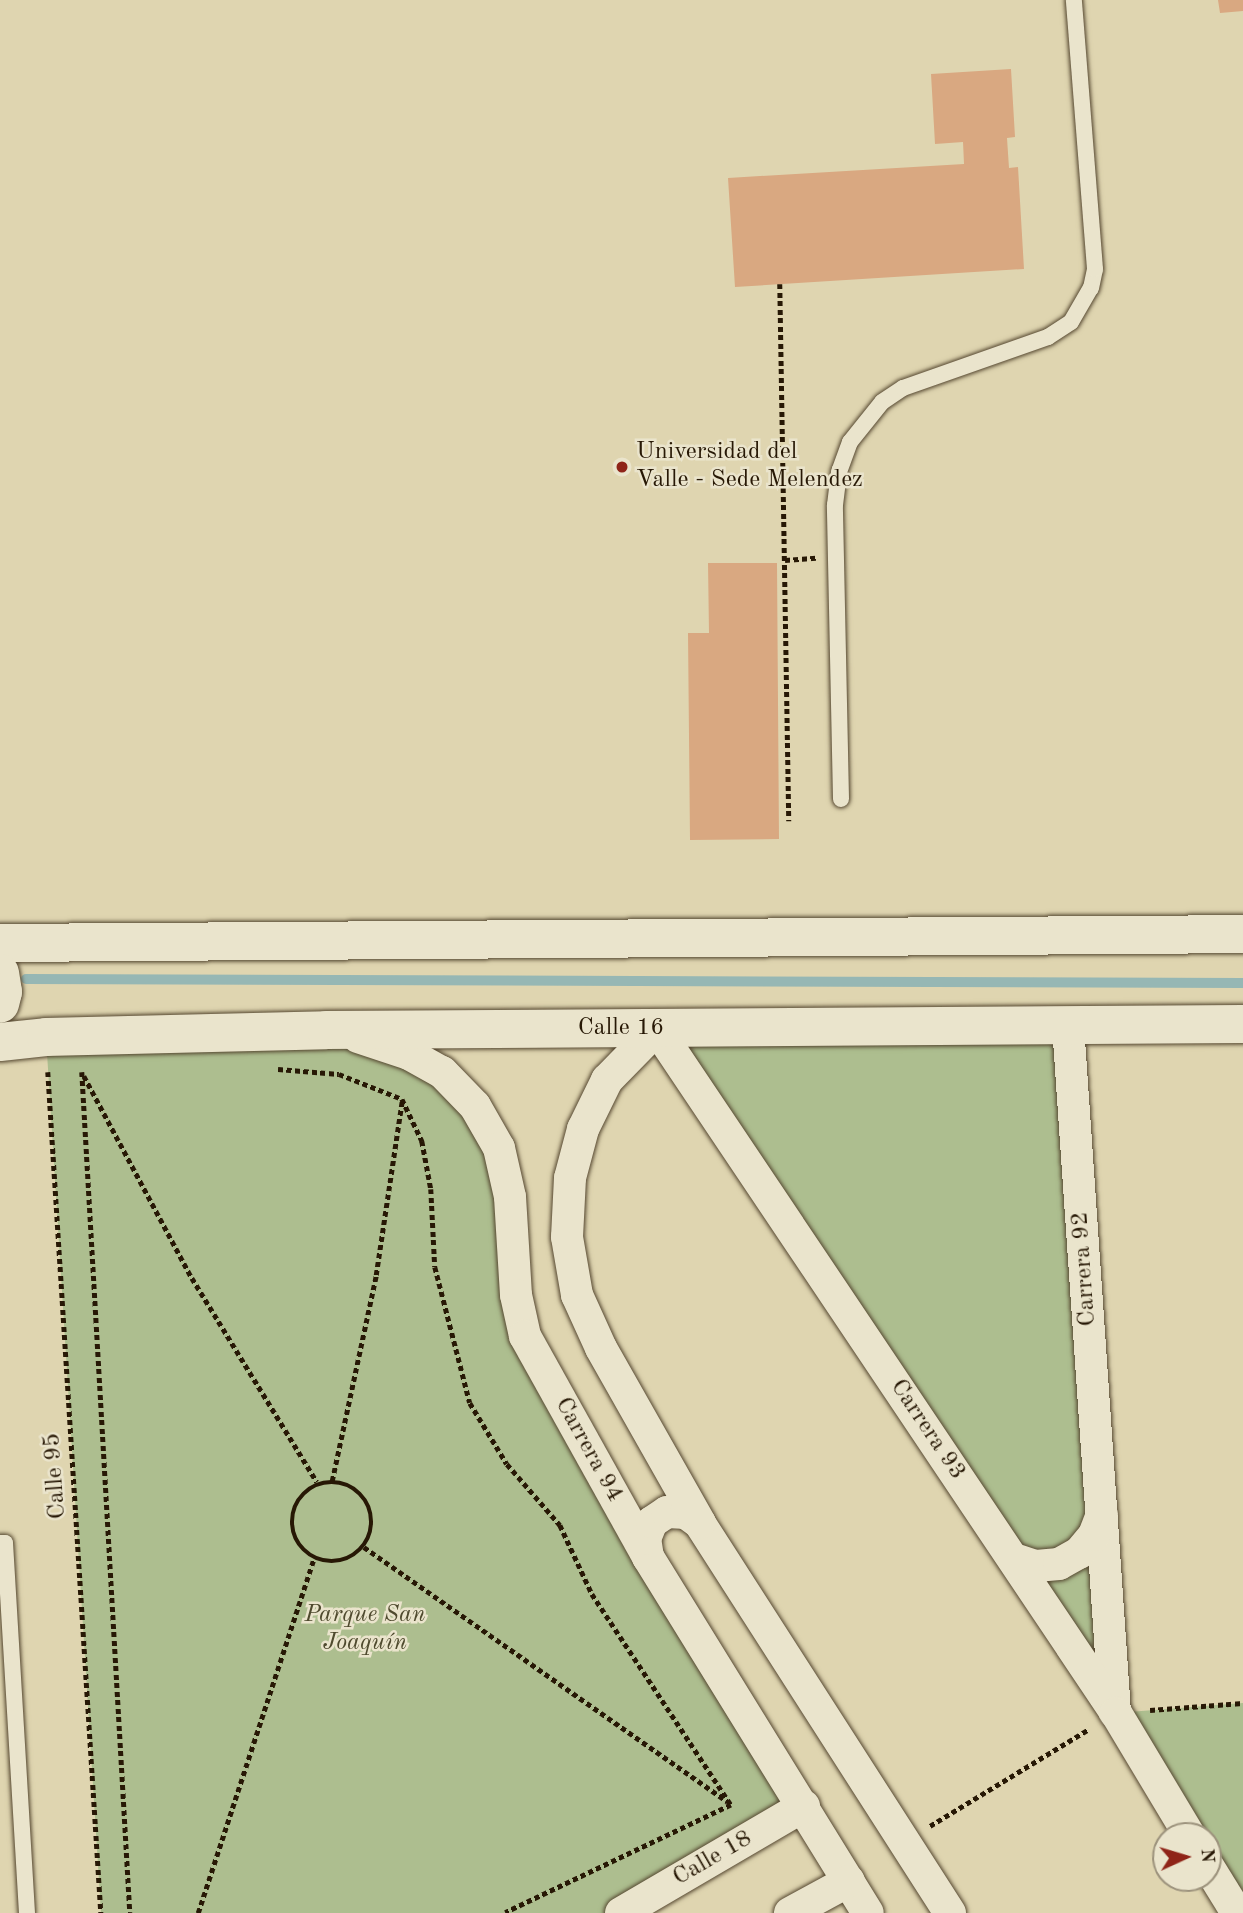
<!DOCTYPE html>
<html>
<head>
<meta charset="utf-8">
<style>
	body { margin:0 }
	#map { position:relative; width:1243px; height:1913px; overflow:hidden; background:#dfd5b0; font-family:"Old Standard TT",serif }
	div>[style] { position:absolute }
	.green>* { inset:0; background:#adbe8f }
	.stream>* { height:10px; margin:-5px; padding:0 5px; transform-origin:5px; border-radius:5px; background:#96b7b4 }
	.building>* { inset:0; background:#d9a881 }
	.path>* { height:4.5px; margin-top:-2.25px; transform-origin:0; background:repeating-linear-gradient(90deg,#271805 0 5px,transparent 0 8.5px) }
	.path>.ring { margin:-2.25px; padding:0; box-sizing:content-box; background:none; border:4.5px solid #271805; border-radius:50% }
	.roads { filter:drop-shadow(0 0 2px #554730) drop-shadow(0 0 2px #554730) }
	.service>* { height:16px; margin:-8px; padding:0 8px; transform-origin:8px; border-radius:8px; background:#eae4cc }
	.minor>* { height:32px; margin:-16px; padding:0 16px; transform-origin:16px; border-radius:16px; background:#eae4cc }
	.tertiary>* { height:38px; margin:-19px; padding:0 19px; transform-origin:19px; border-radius:19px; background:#eae4cc }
	.dots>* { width:19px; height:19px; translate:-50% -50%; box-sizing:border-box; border:4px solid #eae4cc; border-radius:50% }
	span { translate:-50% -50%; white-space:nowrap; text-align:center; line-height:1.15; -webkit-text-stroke:5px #eae4cc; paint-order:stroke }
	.poi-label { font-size:24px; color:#271805 }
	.left { translate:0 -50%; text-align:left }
	.street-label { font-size:24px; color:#271805 }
	.park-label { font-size:24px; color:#4f4a2e; font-style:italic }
	.north { position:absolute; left:1152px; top:1822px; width:70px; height:70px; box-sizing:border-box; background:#eae4cc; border:2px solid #9c927c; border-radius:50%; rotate:86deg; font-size:19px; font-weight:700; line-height:28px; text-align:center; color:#271805 }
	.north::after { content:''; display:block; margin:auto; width:24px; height:32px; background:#8f2418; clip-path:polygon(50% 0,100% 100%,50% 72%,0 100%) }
</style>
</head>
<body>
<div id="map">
	<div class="green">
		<div style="clip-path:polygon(1068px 1025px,1116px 1713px,1243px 1703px,1243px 1913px,1208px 1866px,1208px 1836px,1190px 1836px,657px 1029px)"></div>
		<div style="clip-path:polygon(46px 1037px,378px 1041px,475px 1106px,516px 1295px,804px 1806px,621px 1913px,101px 1913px)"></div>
	</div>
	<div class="stream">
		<div style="left:26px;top:979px;width:1217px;rotate:0.19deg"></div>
	</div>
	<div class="building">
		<div style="clip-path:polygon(1218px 0,1243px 0,1243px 11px,1220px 13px)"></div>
		<div style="clip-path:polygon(1011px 69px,1015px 137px,1007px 138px,1009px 168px,1018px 167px,1024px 269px,735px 287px,728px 178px,964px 164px,963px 142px,935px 144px,931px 74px)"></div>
		<div style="clip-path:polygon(708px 563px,777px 563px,779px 839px,690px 840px,688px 633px,709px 633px)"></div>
	</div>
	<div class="path">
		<div style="left:780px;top:284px;width:537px;rotate:89.04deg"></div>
		<div style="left:785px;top:560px;width:31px;rotate:-4deg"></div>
		<div style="left:278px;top:1069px;width:61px;rotate:4.7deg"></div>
		<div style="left:339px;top:1074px;width:68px;rotate:21.6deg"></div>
		<div style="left:402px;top:1099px;width:47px;rotate:64.5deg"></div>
		<div style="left:422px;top:1141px;width:49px;rotate:79.4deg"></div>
		<div style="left:431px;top:1189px;width:78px;rotate:87.1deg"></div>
		<div style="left:435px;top:1267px;width:140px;rotate:75.6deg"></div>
		<div style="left:470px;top:1403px;width:71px;rotate:58.8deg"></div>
		<div style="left:507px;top:1464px;width:81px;rotate:49deg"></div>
		<div style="left:560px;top:1525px;width:76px;rotate:65.1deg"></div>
		<div style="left:592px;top:1594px;width:253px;rotate:56.6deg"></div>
		<div style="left:731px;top:1805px;width:250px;rotate:154.5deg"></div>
		<div style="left:48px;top:1072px;width:843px;rotate:86.39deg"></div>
		<div style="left:82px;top:1072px;width:842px;rotate:86.73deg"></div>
		<div style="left:84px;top:1076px;width:229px;rotate:61.9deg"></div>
		<div style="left:192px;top:1278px;width:239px;rotate:58.5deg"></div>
		<div style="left:332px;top:1481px;width:211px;rotate:-77.9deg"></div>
		<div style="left:376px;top:1275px;width:177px;rotate:-81.5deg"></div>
		<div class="ring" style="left:292px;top:1482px;width:75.5px;height:75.5px"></div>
		<div style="left:364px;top:1547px;width:444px;rotate:35deg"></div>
		<div style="left:1150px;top:1710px;width:93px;rotate:-4.3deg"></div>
		<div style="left:930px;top:1826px;width:186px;rotate:-31.4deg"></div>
		<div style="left:198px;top:1913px;width:373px;rotate:-71.9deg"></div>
	</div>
	<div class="roads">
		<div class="service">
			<div style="left:841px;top:799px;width:294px;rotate:-91.2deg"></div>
			<div style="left:835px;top:505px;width:33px;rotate:-83deg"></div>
			<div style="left:839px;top:472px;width:32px;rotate:-70deg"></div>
			<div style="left:850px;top:442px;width:51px;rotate:-51.3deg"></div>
			<div style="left:882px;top:402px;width:25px;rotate:-34deg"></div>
			<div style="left:903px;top:388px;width:154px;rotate:-19.4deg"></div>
			<div style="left:1048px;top:337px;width:27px;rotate:-33deg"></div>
			<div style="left:1071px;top:322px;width:39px;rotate:-60deg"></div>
			<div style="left:1091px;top:288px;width:19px;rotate:-78deg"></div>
			<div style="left:1095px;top:269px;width:270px;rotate:-94.5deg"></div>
			<div style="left:0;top:1543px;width:5px"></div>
			<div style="left:5px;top:1543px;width:371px;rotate:86.6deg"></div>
		</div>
		<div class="minor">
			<div style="left:1068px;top:1025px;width:689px;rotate:86.09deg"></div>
			<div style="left:358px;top:1037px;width:54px;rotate:18.4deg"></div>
			<div style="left:409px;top:1054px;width:38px;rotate:29deg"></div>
			<div style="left:442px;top:1072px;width:47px;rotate:45.9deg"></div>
			<div style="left:475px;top:1106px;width:48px;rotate:60.3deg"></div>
			<div style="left:499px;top:1148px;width:50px;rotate:77.3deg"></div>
			<div style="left:510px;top:1197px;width:98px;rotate:86.5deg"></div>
			<div style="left:516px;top:1295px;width:42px;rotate:77.6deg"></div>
			<div style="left:525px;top:1336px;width:253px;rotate:60.9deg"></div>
			<div style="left:648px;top:1557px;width:418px;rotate:58.3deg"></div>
			<div style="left:648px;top:1557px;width:18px;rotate:-99deg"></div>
			<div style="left:645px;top:1539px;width:18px;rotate:-68deg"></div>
			<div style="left:652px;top:1522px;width:18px;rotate:-34deg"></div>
			<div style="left:667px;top:1512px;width:19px;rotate:3deg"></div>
			<div style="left:686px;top:1513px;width:17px;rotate:36deg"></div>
			<div style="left:1014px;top:1559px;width:23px;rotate:18deg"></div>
			<div style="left:1036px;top:1566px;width:23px;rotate:-5deg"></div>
			<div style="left:1059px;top:1564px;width:23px;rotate:-29deg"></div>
			<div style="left:1079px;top:1553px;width:23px;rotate:-50deg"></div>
			<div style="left:1094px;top:1535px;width:22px;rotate:-69deg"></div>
			<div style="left:1208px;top:1866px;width:55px;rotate:58.3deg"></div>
			<div style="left:621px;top:1913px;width:212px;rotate:-30.3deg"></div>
			<div style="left:790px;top:1913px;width:67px;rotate:-28.5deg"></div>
			<div style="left:950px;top:1913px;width:463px;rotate:-122.7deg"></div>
			<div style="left:700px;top:1523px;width:201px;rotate:-119.5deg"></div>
			<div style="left:601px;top:1348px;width:58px;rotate:-114.4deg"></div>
			<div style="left:577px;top:1295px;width:59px;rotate:-99.8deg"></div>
			<div style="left:567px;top:1237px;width:59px;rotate:-87.1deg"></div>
			<div style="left:570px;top:1178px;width:51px;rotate:-75.1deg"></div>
			<div style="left:583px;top:1129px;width:55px;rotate:-63.9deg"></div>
			<div style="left:607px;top:1080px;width:71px;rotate:-45.6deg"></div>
			<div style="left:657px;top:1029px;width:824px;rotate:56.14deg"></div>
			<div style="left:1116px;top:1713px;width:144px;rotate:59deg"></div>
		</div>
		<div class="tertiary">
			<div style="left:0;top:943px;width:1243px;rotate:-0.41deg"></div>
			<div style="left:0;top:973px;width:19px;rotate:81deg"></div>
			<div style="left:3px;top:992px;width:12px;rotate:104deg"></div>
			<div style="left:0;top:1042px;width:46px;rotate:-6.2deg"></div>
			<div style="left:46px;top:1037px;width:280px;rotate:-1.4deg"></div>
			<div style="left:326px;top:1030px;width:917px;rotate:-0.37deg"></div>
		</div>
	</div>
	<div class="dots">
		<div style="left:622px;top:467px;background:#8f2418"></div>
	</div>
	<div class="poi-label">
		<span class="left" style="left:636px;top:467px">Universidad del<br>Valle - Sede Melendez</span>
	</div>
	<div class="street-label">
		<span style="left:621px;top:1029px">Calle 16</span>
		<span style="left:1085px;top:1269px;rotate:-94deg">Carrera 92</span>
		<span style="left:927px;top:1430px;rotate:56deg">Carrera 93</span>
		<span style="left:588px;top:1450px;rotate:61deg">Carrera 94</span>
		<span style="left:56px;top:1476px;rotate:-94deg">Calle 95</span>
		<span style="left:713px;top:1859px;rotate:-30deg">Calle 18</span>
	</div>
	<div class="park-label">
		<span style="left:365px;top:1630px">Parque San<br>Joaquín</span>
	</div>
	<div class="north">N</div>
</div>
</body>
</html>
